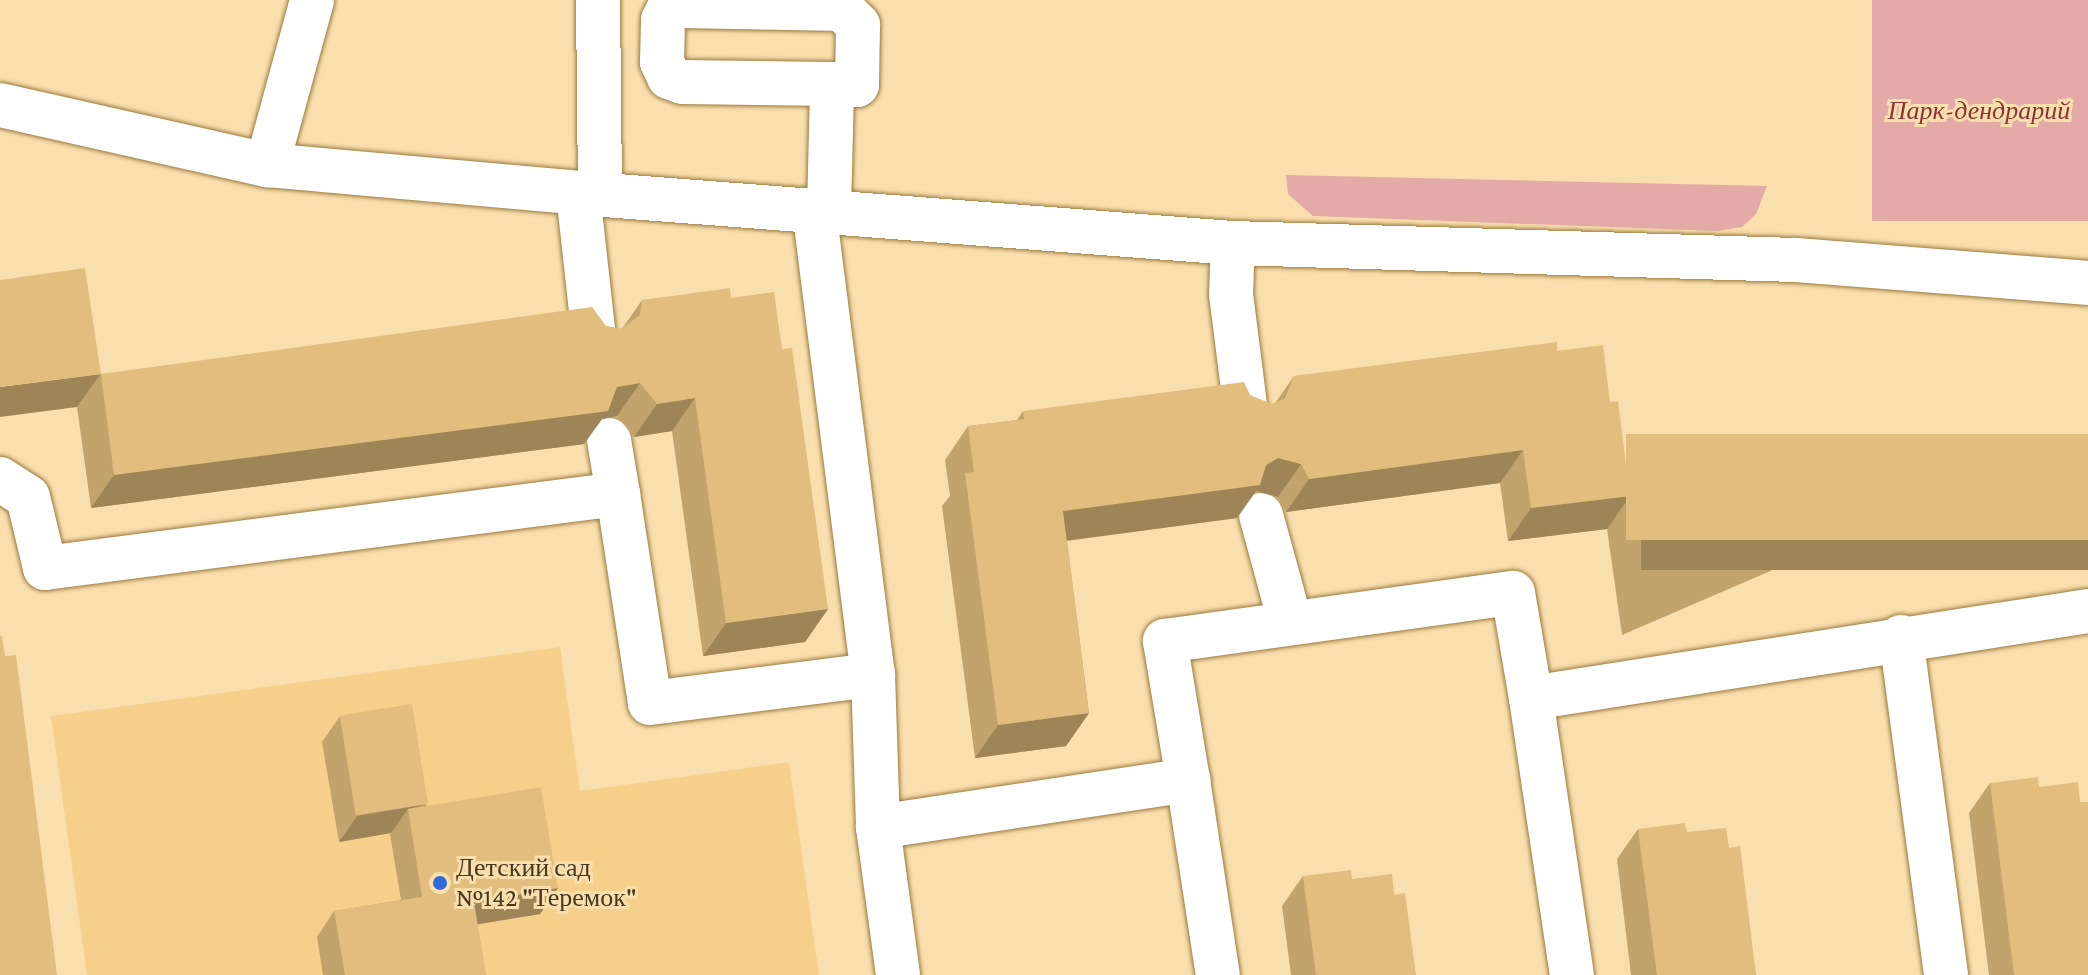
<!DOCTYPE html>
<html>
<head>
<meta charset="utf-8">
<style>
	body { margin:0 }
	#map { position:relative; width:2088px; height:975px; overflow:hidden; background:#fadfae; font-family:"Crimson Pro",serif }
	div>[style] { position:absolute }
	.built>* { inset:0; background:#f6d08b }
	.green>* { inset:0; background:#e3aaa7; transform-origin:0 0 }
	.roads { filter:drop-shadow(0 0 2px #9a7a3e) drop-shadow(0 0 2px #9a7a3e) }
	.minor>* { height:44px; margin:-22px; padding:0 22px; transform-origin:22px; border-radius:22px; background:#fff }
	.wall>* { inset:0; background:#c2a36c }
	.shaded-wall>* { inset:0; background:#9e8558; transform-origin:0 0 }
	.building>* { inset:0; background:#e1be7d; transform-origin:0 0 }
	.dots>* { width:22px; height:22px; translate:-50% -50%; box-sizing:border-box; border:4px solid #fadfae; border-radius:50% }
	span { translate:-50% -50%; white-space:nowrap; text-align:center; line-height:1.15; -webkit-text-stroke:6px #fadfae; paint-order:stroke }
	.park-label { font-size:26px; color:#8d3335; font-style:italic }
	.poi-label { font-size:26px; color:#46391f }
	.left { translate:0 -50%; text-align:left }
</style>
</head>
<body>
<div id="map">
	<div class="built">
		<div style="clip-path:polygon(560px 647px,580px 791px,789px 762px,819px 975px,87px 975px,51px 716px)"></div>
	</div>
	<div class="green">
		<div style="left:1872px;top:0;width:216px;height:221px"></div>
		<div style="clip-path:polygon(1286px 175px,1767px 186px,1756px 214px,1742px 227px,1718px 231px,1313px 216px,1288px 194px)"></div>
	</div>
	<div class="roads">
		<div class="minor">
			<div style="left:598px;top:0;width:195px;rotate:89.4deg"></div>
			<div style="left:0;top:105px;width:274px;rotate:12.7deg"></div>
			<div style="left:267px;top:165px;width:312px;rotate:5.1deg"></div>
			<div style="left:578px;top:193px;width:657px;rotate:4.37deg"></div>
			<div style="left:1233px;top:243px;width:563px;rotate:1.73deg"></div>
			<div style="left:1796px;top:260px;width:293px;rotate:4.5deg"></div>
			<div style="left:267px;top:165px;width:171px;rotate:-74.7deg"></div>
			<div style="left:578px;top:193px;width:145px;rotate:83.7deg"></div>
			<div style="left:814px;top:209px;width:470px;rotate:82.8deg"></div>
			<div style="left:873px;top:675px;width:152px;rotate:88.1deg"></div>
			<div style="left:878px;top:827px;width:149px;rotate:82.3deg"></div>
			<div style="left:829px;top:211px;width:127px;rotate:-88.6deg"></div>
			<div style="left:832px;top:84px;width:150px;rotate:-179.2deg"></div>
			<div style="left:682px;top:82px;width:14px;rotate:-159deg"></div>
			<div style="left:669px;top:77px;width:17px;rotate:-115deg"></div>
			<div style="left:662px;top:62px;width:42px;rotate:-88.6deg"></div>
			<div style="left:663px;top:20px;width:11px;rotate:-63deg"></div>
			<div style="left:668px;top:10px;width:14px;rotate:-17deg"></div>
			<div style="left:681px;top:6px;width:161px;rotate:1.1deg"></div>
			<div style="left:842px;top:9px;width:23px;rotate:45deg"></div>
			<div style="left:858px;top:25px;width:60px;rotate:91deg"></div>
			<div style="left:857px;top:85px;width:25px;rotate:-178deg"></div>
			<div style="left:1233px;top:243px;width:51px;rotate:92.2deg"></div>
			<div style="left:1231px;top:294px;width:119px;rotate:82.8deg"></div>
			<div style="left:609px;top:440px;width:55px;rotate:80.5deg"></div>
			<div style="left:0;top:479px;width:33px;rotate:33deg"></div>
			<div style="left:28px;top:497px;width:73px;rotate:76.5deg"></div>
			<div style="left:45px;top:568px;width:578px;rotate:-7.36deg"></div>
			<div style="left:618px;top:494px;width:211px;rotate:81.3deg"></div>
			<div style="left:650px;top:703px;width:225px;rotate:-7.2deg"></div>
			<div style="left:1261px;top:515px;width:110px;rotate:74.7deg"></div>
			<div style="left:1901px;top:637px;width:341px;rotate:82.4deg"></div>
			<div style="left:1531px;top:698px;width:280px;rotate:81.6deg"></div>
			<div style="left:1188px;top:780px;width:197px;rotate:81.3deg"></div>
			<div style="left:878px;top:827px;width:314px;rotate:-8.6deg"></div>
			<div style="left:1188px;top:780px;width:141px;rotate:-99.4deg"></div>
			<div style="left:1165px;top:641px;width:351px;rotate:-7.9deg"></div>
			<div style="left:1513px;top:593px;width:107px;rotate:80.3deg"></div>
			<div style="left:1531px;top:698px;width:564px;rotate:-8.88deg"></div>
		</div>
	</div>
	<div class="wall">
		<div style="clip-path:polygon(731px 298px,782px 349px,828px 609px,805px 642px,703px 656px,672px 431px,634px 437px,617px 416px,602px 419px,584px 444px,91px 508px,77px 407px,101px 374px,606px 326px,621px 329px,624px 326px,642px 300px)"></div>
		<div style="clip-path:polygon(1557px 351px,1610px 402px,1630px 496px,2088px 434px,1622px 635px,1607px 529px,1508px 541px,1500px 483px,1286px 512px,1278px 497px,1256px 491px,1237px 518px,1067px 541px,1089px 713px,1066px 746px,975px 758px,942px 506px,950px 496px,945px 460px,968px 426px,1017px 420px,1023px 411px,1272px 404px,1276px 402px,1294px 376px)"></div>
		<div style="clip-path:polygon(340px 716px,427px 806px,558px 888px,540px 914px,477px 924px,486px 975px,323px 975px,317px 937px,334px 911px,401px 900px,390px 834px,391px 833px,339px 842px,322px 742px)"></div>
		<div style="clip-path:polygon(1990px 783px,2039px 787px,2088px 975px,1989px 975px,1969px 813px)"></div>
		<div style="clip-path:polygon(1638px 829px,1687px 832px,1729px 848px,1756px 975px,1631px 975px,1617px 859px)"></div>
		<div style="clip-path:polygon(1303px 876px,1352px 879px,1394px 895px,1416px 975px,1291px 975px,1282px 906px)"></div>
	</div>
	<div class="shaded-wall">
		<div style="clip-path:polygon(101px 374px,77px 407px,0 417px,0 387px)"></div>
		<div style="clip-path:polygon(640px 383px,617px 416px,602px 419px,584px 444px,91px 508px,114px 475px)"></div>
		<div style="clip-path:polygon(695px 398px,672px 431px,634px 437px,657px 404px)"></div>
		<div style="clip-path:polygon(1523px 450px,1500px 483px,1286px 512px,1309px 479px)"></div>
		<div style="clip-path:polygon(1278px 458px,1301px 464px,1278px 497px,1256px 491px,1237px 518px,1040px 544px,1063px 511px,1266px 465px)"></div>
		<div style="clip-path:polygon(1630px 496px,1607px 529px,1508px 541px,1531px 508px)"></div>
		<div style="left:2088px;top:540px;width:30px;height:447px;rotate:90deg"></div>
		<div style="clip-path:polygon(828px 609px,805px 642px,703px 656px,726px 623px)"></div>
		<div style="clip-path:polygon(1089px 713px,1066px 746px,975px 758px,998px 725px)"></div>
		<div style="clip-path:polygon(428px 804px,408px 809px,391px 833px,339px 842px,357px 816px)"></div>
		<div style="clip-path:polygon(558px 888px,540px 914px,456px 928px,474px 902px)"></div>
	</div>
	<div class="building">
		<div style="clip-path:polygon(85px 268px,101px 374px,0 387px,0 280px)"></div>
		<div style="clip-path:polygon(730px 288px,731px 298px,774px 292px,782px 349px,792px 348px,828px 609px,726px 623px,695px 398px,657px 404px,640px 383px,617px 387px,608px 411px,114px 475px,101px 374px,592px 307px,606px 326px,621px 329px,640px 315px,642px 300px)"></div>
		<div style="clip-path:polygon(1557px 342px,1557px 351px,1603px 345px,1610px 402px,1618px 401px,1630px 496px,1531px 508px,1523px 450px,1309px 479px,1301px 464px,1278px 458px,1266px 465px,1260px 485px,1063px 511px,1089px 713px,998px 725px,965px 473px,974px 472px,968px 426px,1024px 419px,1023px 411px,1244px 382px,1250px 395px,1272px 404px,1285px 398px,1294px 376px)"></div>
		<div style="left:2088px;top:434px;width:106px;height:462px;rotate:90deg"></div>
		<div style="clip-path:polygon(0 636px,2px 636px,5px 656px,16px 655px,57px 975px,0 975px)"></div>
		<div style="left:412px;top:704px;width:101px;height:73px;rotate:81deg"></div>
		<div style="clip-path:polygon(2038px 777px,2039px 787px,2078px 782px,2080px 802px,2088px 802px,2088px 975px,2014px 975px,1990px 783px)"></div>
		<div style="clip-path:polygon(541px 787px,558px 888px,474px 902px,486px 975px,345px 975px,334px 911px,422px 897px,408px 809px)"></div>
		<div style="clip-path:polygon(1685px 823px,1687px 832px,1726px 828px,1729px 848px,1740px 846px,1756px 975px,1657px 975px,1638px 829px)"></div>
		<div style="clip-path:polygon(1351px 870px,1352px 879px,1392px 874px,1394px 895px,1405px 893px,1416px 975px,1316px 975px,1303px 876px)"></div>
	</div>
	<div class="dots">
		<div style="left:440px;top:883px;background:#3269d8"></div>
	</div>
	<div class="park-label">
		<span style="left:1979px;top:111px">Парк-дендрарий</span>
	</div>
	<div class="poi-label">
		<span class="left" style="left:456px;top:883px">Детский сад<br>№142 "Теремок"</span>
	</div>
</div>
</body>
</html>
